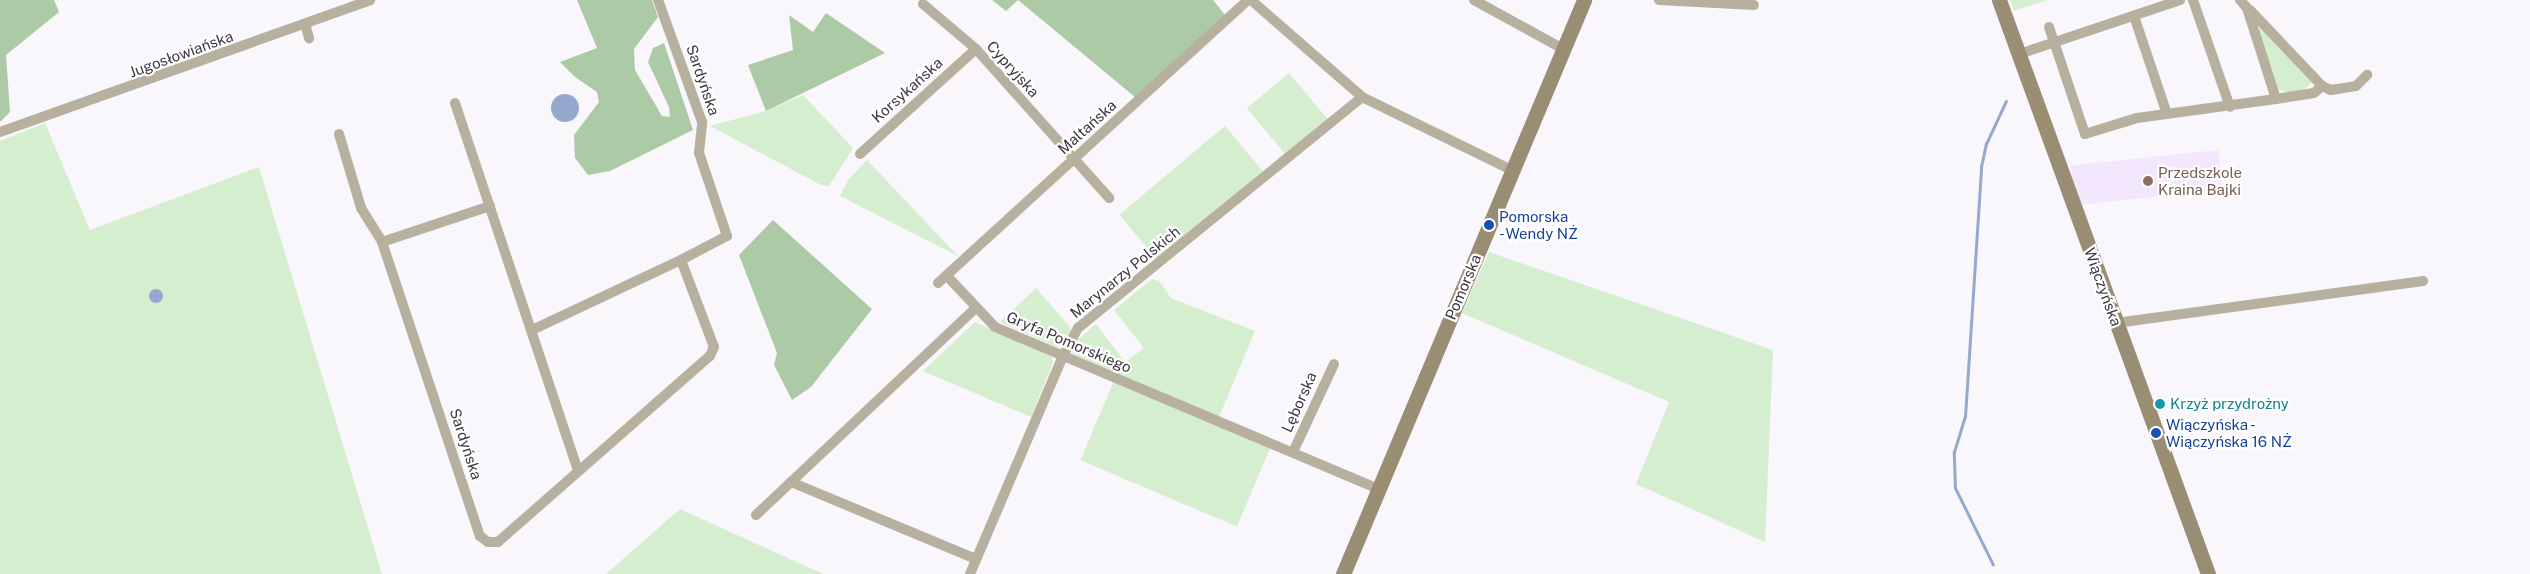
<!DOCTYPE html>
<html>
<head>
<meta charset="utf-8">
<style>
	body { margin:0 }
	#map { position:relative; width:2530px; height:574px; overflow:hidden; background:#f9f6fc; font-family:"Public Sans",sans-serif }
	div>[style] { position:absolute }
	.built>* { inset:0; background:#f2e7fc; transform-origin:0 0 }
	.green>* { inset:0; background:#d6eed0; transform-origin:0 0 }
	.forest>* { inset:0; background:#adcaa6 }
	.water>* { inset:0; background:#96a8ce }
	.round { border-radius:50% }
	.stream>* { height:2.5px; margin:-1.25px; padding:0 1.25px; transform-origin:1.25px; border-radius:1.25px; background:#96a8ce }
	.street>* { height:10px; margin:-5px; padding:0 5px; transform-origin:5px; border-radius:5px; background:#b8b09e }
	.secondary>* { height:15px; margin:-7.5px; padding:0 7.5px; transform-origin:7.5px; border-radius:7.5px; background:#998d73 }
	.dots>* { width:14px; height:14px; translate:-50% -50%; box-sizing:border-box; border:2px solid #fff; border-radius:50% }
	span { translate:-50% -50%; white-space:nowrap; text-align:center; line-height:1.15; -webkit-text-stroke:4.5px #fff; paint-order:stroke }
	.street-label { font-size:15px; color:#3d3641 }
	.education-label { font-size:15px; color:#785e54 }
	.left { translate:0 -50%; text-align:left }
	.transit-label { font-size:15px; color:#164399 }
	.culture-label { font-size:15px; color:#0d838f }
</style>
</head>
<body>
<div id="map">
	<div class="built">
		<div style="left:2218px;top:150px;width:40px;height:148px;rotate:84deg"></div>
	</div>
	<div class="green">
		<div style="clip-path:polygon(2010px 0,2047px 0,2014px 11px)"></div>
		<div style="clip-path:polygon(2261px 27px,2312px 82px,2304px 90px,2287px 93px,2277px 88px,2258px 30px)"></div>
		<div style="left:1289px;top:73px;width:60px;height:55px;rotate:50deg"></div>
		<div style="clip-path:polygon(803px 95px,853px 148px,829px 186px,821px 185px,710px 126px,766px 111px)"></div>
		<div style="clip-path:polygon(45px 123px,90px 230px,259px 167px,382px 574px,0 574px,0 141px)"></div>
		<div style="left:1225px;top:126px;width:59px;height:138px;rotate:50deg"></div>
		<div style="clip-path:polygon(867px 160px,958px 256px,840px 196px,848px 180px)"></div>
		<div style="clip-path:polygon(1489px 252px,1773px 350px,1765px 542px,1636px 484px,1669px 402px,1462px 313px)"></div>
		<div style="clip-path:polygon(1152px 279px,1159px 281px,1171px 298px,1255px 331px,1219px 417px,1073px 354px,1078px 340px,1096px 324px,1125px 362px,1144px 348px,1114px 310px)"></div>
		<div style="clip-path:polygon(1036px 288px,1071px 328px,1062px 346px,1057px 347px,1000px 322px)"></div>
		<div style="clip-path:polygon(975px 322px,1051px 356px,1053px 363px,1031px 417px,923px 371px)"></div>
		<div style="left:1114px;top:381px;width:170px;height:86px;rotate:23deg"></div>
		<div style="clip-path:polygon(680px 509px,823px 574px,606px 574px)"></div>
	</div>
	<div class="forest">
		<div style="clip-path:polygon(0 0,54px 0,59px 12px,6px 55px,10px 112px,0 122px)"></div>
		<div style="clip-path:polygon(577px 0,652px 0,658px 17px,634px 49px,635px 70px,662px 116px,670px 117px,669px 107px,648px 62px,653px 48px,664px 43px,693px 130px,610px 171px,588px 175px,575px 158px,574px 135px,599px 102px,597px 92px,575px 77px,560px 62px,597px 48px)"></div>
		<div style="clip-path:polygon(992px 0,1213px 0,1226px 16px,1135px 97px,1018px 0,1006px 11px)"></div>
		<div style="clip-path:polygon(826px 13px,885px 53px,766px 111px,748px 65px,793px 50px,789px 15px,813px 32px)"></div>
		<div style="clip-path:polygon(773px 220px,872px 309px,811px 387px,792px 400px,774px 365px,777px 353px,739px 255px)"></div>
	</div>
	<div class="water">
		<div class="round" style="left:551px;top:94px;width:28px;height:28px"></div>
		<div class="round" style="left:149px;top:289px;width:14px;height:14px"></div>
	</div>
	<div class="stream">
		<div style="left:1993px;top:565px;width:86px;rotate:-116.3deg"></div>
		<div style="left:1955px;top:488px;width:36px;rotate:-92deg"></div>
		<div style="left:1954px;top:452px;width:37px;rotate:-73deg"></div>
		<div style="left:1965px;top:417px;width:251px;rotate:-86.3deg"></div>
		<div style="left:1981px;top:167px;width:24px;rotate:-78deg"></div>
		<div style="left:1986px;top:144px;width:47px;rotate:-65.1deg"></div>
	</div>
	<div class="street">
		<div style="left:1251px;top:0;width:147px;rotate:41.1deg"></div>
		<div style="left:1362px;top:97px;width:167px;rotate:26deg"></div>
		<div style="left:1474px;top:0;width:102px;rotate:28.8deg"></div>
		<div style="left:1659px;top:0;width:95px;rotate:3deg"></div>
		<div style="left:2193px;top:0;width:113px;rotate:70.9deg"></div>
		<div style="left:923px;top:4px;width:70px;rotate:40.3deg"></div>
		<div style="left:976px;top:49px;width:200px;rotate:48.2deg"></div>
		<div style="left:2250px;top:10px;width:105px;rotate:46.5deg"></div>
		<div style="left:2134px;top:16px;width:103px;rotate:71.4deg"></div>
		<div style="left:305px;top:24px;width:15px;rotate:74deg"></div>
		<div style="left:2049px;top:27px;width:113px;rotate:71.4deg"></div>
		<div style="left:2085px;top:134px;width:54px;rotate:-17.1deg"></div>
		<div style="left:2137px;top:118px;width:140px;rotate:-7.8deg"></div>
		<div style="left:2276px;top:99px;width:96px;rotate:-107.7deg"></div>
		<div style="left:2247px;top:8px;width:11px;rotate:-131deg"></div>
		<div style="left:2019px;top:54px;width:170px;rotate:-18.5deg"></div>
		<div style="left:2276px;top:99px;width:38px;rotate:-9deg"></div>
		<div style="left:2314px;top:93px;width:11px;rotate:-41deg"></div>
		<div style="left:2322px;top:86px;width:10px;rotate:24deg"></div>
		<div style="left:2331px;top:90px;width:25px;rotate:-9deg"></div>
		<div style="left:2356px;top:86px;width:16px;rotate:-45deg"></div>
		<div style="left:455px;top:103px;width:387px;rotate:71.5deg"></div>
		<div style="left:0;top:132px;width:393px;rotate:-19.6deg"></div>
		<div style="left:339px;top:134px;width:77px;rotate:73.4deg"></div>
		<div style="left:361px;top:208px;width:40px;rotate:58deg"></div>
		<div style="left:382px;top:242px;width:310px;rotate:71.6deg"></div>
		<div style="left:480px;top:536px;width:10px;rotate:37deg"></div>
		<div style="left:488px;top:542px;width:10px"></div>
		<div style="left:498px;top:542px;width:282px;rotate:-41.3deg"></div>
		<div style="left:710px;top:356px;width:10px;rotate:-66deg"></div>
		<div style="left:714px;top:347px;width:93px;rotate:-110.8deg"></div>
		<div style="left:860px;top:154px;width:156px;rotate:-42.2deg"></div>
		<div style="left:382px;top:242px;width:114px;rotate:-18.4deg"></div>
		<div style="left:947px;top:276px;width:70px;rotate:46.7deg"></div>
		<div style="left:995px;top:327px;width:416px;rotate:22.9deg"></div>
		<div style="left:938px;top:283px;width:420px;rotate:-42.4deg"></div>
		<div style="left:2116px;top:323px;width:310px;rotate:-7.8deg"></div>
		<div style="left:532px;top:330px;width:165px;rotate:-25.2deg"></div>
		<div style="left:681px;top:260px;width:52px;rotate:-27.6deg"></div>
		<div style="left:727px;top:236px;width:88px;rotate:-108.6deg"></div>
		<div style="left:699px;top:153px;width:31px;rotate:-84deg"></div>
		<div style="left:702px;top:122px;width:130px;rotate:-109.8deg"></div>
		<div style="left:1293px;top:452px;width:97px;rotate:-65deg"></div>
		<div style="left:791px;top:482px;width:200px;rotate:22.6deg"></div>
		<div style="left:756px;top:515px;width:302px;rotate:-43.3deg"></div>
		<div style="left:970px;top:574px;width:237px;rotate:-66.9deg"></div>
		<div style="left:1063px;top:356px;width:32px;rotate:-62deg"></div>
		<div style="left:1078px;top:328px;width:366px;rotate:-39.1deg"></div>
	</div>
	<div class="secondary">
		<div style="left:1999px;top:0;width:611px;rotate:69.99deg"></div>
		<div style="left:1343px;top:574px;width:623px;rotate:-67.22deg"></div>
	</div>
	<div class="dots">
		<div style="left:2148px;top:181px;background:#8d6e63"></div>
		<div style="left:1489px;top:225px;background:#1a4fb4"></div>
		<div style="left:2160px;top:404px;background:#0f9aa8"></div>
		<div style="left:2156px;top:433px;background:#1a4fb4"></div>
	</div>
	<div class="street-label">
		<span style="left:181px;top:54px;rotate:-20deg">Jugosłowiańska</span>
		<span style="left:1013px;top:69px;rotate:48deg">Cypryjska</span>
		<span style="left:703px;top:80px;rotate:71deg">Sardyńska</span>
		<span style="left:907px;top:90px;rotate:-42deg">Korsykańska</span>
		<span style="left:1087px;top:127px;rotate:-42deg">Maltańska</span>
		<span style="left:1125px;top:272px;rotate:-39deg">Marynarzy Polskich</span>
		<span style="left:1463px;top:287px;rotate:-67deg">Pomorska</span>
		<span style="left:2103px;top:287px;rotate:70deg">Wiączyńska</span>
		<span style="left:1069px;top:342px;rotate:23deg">Gryfa Pomorskiego</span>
		<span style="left:1299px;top:402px;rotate:-66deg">Lęborska</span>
		<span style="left:466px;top:444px;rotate:72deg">Sardyńska</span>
	</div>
	<div class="education-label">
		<span class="left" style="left:2158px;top:181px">Przedszkole<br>Kraina Bajki</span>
	</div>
	<div class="transit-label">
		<span class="left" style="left:1499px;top:225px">Pomorska<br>- Wendy NŻ</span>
		<span class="left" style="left:2166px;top:433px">Wiączyńska -<br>Wiączyńska 16 NŻ</span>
	</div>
	<div class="culture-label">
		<span class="left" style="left:2170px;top:404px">Krzyż przydrożny</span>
	</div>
</div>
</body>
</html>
